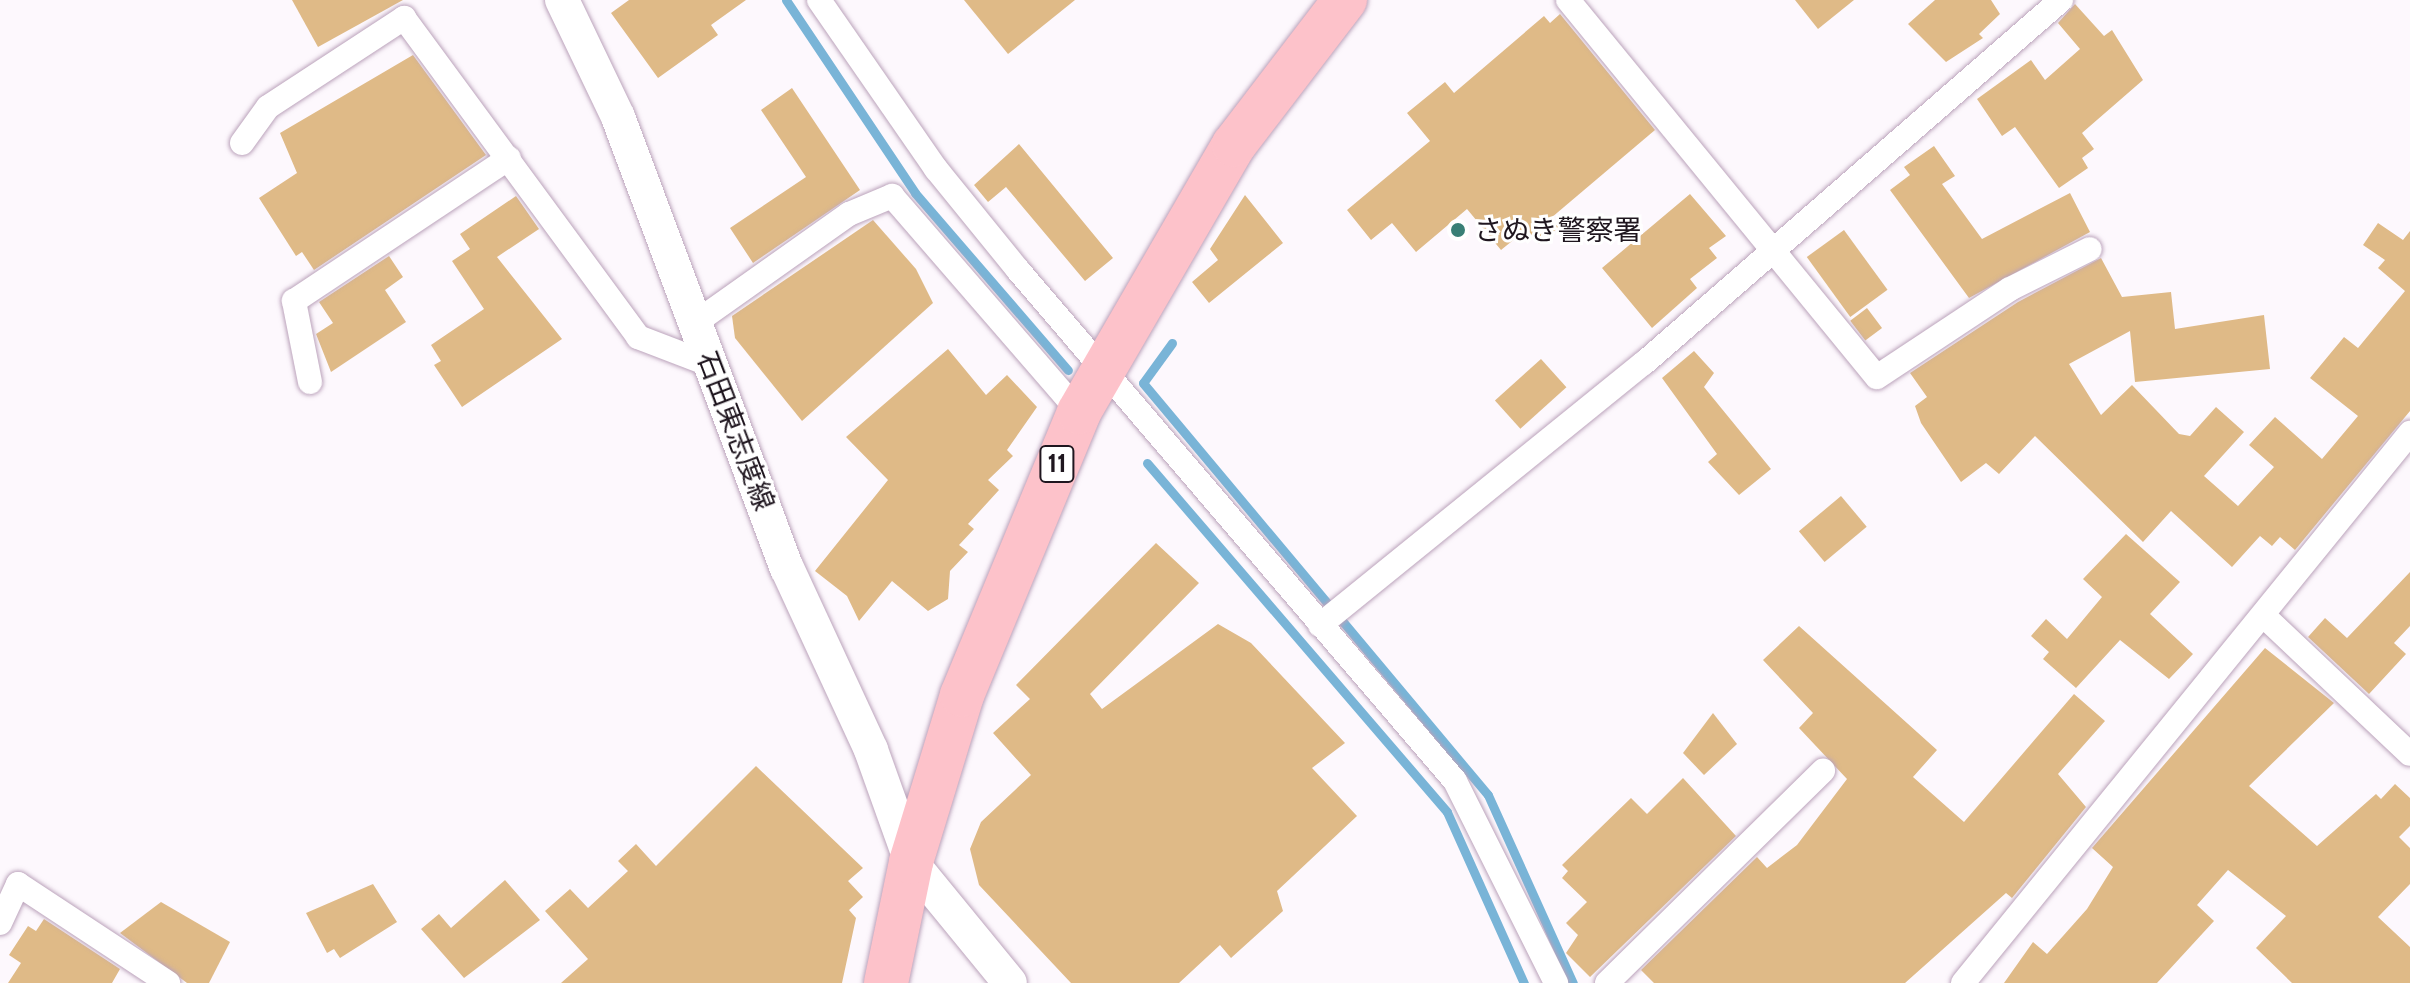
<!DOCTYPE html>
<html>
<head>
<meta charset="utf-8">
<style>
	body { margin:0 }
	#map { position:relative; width:2410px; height:983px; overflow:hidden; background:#fdf8fd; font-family:Cabin,"Noto Sans JP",sans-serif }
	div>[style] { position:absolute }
	.stream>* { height:9px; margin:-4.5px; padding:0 4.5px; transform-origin:4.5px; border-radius:4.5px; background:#79b4d7 }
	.building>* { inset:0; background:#dfba87; transform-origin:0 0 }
	.roads { filter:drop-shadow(0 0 2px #bba3bb) drop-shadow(0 0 2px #bba3bb) }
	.street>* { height:24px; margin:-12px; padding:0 12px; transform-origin:12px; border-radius:12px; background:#fff }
	.secondary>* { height:34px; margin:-17px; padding:0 17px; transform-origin:17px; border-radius:17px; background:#fff }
	.highway>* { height:44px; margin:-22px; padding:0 22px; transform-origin:22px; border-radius:22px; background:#fdc2ca }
	.dots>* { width:22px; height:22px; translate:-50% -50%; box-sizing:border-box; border:4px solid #fff; border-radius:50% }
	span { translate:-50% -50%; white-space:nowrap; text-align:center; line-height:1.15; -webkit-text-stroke:6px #fff; paint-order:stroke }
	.shield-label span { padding:2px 6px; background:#fff; border:2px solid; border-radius:6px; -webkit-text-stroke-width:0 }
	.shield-label { font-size:26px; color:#1f161f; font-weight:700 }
	.poi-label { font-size:28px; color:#1f161f }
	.left { translate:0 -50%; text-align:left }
	.street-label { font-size:28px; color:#1f161f }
</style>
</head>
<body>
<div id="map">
	<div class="stream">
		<div style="left:786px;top:0;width:232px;rotate:56.2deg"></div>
		<div style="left:915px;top:193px;width:234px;rotate:49.2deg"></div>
		<div style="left:1172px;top:343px;width:49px;rotate:125.9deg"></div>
		<div style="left:1143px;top:383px;width:537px;rotate:50.06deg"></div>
		<div style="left:1488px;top:795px;width:206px;rotate:65.7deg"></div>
		<div style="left:1147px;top:463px;width:460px;rotate:49.3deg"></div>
		<div style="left:1447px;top:812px;width:188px;rotate:65.8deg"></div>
	</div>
	<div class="building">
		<div style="clip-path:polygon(292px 0,403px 0,318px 47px)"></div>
		<div style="clip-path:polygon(629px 0,746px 0,711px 25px,718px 35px,658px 78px,611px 13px)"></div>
		<div style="clip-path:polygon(964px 0,1075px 0,1008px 54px)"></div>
		<div style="clip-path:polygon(1795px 0,1854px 0,1818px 29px)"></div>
		<div style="clip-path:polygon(1935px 0,1991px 0,2000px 14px,1979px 34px,1983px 38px,1946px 62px,1908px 24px)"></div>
		<div style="clip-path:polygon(2075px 4px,2104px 36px,2112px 30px,2143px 80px,2082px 133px,2094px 149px,2082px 158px,2088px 168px,2059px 188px,2015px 127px,2002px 136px,1977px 99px,2031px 60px,2045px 80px,2080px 49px,2058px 23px)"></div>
		<div style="clip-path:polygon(1560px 14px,1655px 130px,1551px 218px,1559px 227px,1539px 244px,1527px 229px,1501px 250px,1467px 209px,1416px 252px,1392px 223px,1371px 240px,1347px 210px,1430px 141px,1407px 113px,1445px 82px,1454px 93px,1544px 16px,1550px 23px)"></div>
		<div style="clip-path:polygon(413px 55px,486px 155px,314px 270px,302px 252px,296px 256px,259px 198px,297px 173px,280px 133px)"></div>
		<div style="clip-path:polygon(792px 88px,860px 190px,753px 263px,730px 228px,806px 177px,761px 110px)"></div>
		<div style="clip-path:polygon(1019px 144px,1113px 258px,1085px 281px,1006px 187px,988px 202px,974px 185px)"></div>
		<div style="clip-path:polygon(1934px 146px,1955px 176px,1942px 184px,1982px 239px,2070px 193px,2090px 232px,1969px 298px,1890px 190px,1910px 175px,1904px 167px)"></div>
		<div style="clip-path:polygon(1690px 194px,1726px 236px,1709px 248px,1717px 258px,1690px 279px,1697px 288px,1652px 328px,1602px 268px)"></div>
		<div style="clip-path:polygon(1245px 195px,1283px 243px,1209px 303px,1192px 282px,1218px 260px,1210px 249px)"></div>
		<div style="clip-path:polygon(516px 196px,539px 229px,497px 257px,562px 339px,462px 407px,434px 365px,441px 361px,431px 345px,484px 309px,452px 261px,470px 249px,460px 234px)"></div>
		<div style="clip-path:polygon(873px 220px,916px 269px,933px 303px,802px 421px,735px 338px,732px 316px)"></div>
		<div style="clip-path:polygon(2378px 223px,2403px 240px,2410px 231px,2410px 411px,2295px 550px,2280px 537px,2272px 546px,2260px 536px,2232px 567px,2171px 511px,2143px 542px,2035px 436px,1999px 474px,1986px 463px,1961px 482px,1921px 423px,1915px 406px,1927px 397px,1910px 373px,2018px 302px,2101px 258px,2122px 297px,2171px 292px,2175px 329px,2264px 315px,2270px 369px,2135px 382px,2130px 331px,2069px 364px,2101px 415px,2132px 385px,2179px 434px,2190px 436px,2216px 407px,2244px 432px,2204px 476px,2238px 506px,2274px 467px,2249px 445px,2275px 417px,2322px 459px,2358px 416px,2310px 378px,2344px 337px,2358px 348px,2405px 291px,2378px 268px,2385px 260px,2363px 245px)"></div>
		<div style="left:1844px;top:230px;width:74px;height:46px;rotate:54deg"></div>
		<div style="clip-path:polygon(389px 256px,403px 277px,385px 290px,406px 322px,331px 372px,316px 334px,333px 323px,319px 302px)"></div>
		<div style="left:1867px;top:308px;width:25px;height:21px;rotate:53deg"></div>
		<div style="clip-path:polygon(948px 349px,986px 395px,1007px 375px,1037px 407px,1007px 450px,1013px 456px,988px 480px,999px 490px,968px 524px,974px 529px,959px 545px,968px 552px,950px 571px,948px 599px,928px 611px,892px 581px,859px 621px,847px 596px,815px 571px,888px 480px,846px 437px)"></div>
		<div style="clip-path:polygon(1694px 351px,1714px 373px,1704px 387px,1771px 469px,1739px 495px,1708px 462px,1717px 454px,1662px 378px)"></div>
		<div style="left:1541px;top:359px;width:38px;height:62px;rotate:48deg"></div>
		<div style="left:1841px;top:496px;width:40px;height:55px;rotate:50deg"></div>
		<div style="clip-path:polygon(2126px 534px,2180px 582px,2150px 614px,2193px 654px,2169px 679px,2120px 640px,2076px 688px,2043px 659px,2049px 652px,2031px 636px,2046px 619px,2067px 639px,2102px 597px,2083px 579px)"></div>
		<div style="clip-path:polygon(1156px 543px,1199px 583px,1090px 694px,1102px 709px,1218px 624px,1251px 643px,1345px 743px,1312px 768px,1357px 816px,1277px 891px,1283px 911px,1231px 958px,1220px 945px,1179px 983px,1071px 983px,979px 885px,970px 849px,981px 822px,1031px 775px,993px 733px,1030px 699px,1016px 685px)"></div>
		<div style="clip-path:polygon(2410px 572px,2410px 626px,2394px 643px,2406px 654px,2369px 694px,2308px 637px,2325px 618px,2347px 638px)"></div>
		<div style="clip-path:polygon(1799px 626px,1937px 750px,1913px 777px,1964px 822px,2074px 694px,2105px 721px,2058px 774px,2086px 807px,2012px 898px,2006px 893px,1905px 983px,1654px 983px,1641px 970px,1757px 857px,1767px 868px,1797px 845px,1847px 779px,1799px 728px,1813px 713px,1763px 660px)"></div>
		<div style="clip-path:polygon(2265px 648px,2334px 703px,2249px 786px,2317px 846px,2376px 794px,2381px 799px,2395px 784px,2410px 798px,2410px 826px,2399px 837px,2410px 848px,2410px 884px,2378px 917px,2410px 947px,2410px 983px,2292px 983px,2256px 948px,2286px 916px,2228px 870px,2197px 905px,2214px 921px,2157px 983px,2004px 983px,2033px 942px,2047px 954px,2087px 909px,2113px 867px,2092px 848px)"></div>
		<div style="clip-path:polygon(1713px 713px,1737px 744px,1704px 775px,1683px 753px)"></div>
		<div style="clip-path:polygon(756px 766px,863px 868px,848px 881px,863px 897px,849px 910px,856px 918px,842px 983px,561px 983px,588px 959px,545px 911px,570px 889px,588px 908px,628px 871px,618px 861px,636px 844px,656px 866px)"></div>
		<div style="clip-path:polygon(1683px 778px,1736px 836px,1590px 977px,1566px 953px,1578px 935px,1566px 923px,1587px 902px,1562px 878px,1568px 871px,1562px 865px,1631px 798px,1647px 814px)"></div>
		<div style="clip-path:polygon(505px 880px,540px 920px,464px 978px,421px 929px,439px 914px,451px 928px)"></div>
		<div style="clip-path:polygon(373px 884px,397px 922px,340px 958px,334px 949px,327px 953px,306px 913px)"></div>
		<div style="clip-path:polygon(161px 902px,230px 942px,209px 983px,187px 983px,120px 933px)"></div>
		<div style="clip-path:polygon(44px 919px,120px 969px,112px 983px,8px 983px,21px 963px,9px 955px,28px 926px,36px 931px)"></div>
	</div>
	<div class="roads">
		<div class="street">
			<div style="left:819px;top:0;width:206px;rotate:55.3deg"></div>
			<div style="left:936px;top:169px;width:130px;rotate:50.9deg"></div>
			<div style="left:1018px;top:270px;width:672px;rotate:49.46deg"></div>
			<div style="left:1455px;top:781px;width:226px;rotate:63.4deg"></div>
			<div style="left:1568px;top:0;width:487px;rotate:50.7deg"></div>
			<div style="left:1877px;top:377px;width:159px;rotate:-33.5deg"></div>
			<div style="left:2010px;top:289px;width:89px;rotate:-26.6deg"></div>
			<div style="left:242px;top:143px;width:44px;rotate:-54.2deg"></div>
			<div style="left:268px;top:107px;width:163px;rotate:-33.2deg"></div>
			<div style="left:404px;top:18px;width:396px;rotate:53.7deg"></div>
			<div style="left:638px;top:337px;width:78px;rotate:21deg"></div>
			<div style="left:695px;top:323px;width:189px;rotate:-35.3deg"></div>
			<div style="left:849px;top:214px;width:47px;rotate:-22.7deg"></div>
			<div style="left:892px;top:196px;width:286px;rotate:49.1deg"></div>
			<div style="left:310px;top:382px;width:83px;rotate:-101.2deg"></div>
			<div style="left:294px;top:301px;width:258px;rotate:-33.6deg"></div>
			<div style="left:2265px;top:617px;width:199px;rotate:43.4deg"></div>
			<div style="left:1320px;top:625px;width:417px;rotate:-39deg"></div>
			<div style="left:1644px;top:363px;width:553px;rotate:-41.04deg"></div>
			<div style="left:0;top:923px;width:43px;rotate:-65.2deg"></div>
			<div style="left:18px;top:884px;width:180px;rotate:33.4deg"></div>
			<div style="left:1607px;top:983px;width:303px;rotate:-44.5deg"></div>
			<div style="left:1963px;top:983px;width:709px;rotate:-50.9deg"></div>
		</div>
		<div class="secondary">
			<div style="left:562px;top:0;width:130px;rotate:64.4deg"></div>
			<div style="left:618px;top:117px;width:482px;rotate:69.5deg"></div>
			<div style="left:787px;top:568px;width:200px;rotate:65.2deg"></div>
			<div style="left:871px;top:750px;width:119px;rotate:70.3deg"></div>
			<div style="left:911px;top:862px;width:156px;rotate:50.7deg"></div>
		</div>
		<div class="highway">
			<div style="left:886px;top:983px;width:124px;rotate:-78.3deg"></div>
			<div style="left:911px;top:862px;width:175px;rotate:-73deg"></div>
			<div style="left:962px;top:695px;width:306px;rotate:-67.5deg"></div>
			<div style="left:1079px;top:412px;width:309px;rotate:-59.9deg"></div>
			<div style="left:1234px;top:145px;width:183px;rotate:-52.6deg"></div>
		</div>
	</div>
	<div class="dots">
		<div style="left:1458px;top:230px;background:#397f76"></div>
	</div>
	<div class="shield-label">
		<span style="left:1057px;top:464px">11</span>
	</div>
	<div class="poi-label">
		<span class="left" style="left:1474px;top:230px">さぬき警察署</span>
	</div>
	<div class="street-label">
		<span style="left:736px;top:431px;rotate:69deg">石田東志度線</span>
	</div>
</div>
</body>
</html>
